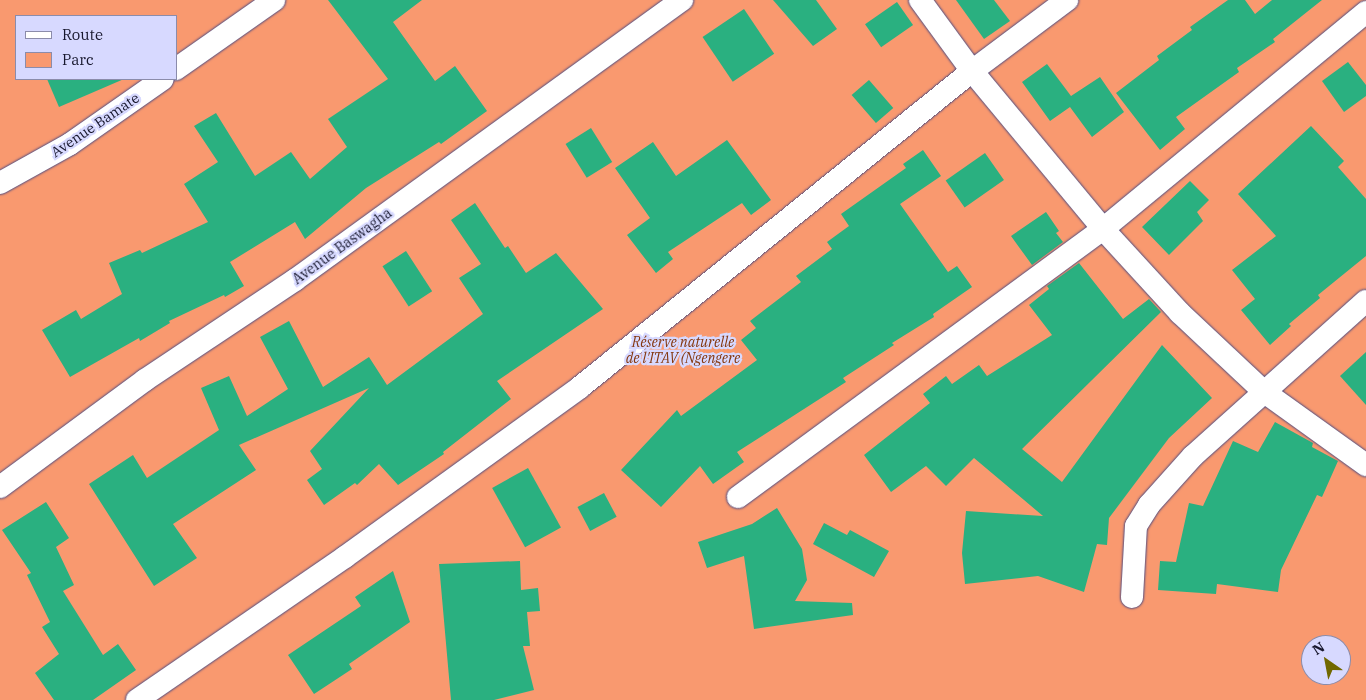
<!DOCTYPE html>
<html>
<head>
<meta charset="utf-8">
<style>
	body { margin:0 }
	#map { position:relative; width:1366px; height:700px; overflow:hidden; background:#c9cafc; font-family:"IBM Plex Serif",serif }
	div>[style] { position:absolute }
	.green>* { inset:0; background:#f9996f }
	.building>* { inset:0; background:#2ab080; transform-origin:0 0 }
	.roads { filter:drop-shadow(0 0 1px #4e4c82) drop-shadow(0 0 1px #4e4c82) }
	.minor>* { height:22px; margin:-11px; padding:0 11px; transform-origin:11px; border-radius:11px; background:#fff }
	span { translate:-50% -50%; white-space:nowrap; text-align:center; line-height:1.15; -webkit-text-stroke:4.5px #d7d9ff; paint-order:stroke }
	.street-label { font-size:14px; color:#18182e }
	.park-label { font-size:14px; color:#84370e; font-style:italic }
	.legend { position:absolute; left:15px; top:15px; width:162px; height:65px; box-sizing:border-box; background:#d7d9ff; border:1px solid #8b8cab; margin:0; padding:6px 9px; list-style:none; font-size:15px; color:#18182e }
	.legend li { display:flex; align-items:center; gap:10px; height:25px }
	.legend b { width:25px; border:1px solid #8b8cab }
	.north { position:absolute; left:1301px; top:635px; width:50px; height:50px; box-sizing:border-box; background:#d7d9ff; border:1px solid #8b8cab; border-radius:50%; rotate:327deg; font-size:14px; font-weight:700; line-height:20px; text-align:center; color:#18182e }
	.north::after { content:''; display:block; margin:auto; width:18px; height:22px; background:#716800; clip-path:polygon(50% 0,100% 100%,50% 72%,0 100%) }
</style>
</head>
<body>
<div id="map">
	<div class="green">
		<div style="clip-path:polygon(evenodd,0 0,1366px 0,1366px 700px,0 700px,0 0,16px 16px,176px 16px,176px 79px,16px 79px,16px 16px,0 0,1311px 645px,1341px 645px,1341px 675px,1311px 675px,1311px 645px)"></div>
	</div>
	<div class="building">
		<div style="clip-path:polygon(328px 0,422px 0,393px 22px,435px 81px,455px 66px,487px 111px,441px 144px,439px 142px,366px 188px,305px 239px,295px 222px,230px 262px,244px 286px,225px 297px,224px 295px,169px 321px,170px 323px,140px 341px,139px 338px,70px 377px,42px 330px,76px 310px,81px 319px,122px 294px,109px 263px,140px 250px,142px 253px,208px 222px,184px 184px,218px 162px,194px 126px,216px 113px,255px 176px,291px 152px,310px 179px,347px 147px,328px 119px,388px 79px)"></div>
		<div style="clip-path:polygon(773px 0,816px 0,837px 29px,813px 46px)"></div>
		<div style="clip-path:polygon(956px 0,994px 0,1010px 21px,984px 39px)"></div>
		<div style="clip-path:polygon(1228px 0,1245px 0,1255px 14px,1272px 0,1322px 0,1273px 39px,1275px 42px,1237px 68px,1239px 72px,1176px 117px,1185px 129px,1160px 150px,1116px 93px,1159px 60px,1157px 56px,1192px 30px,1190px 27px)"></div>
		<div style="left:897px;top:2px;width:28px;height:39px;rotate:55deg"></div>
		<div style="left:744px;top:9px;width:54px;height:50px;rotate:56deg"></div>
		<div style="clip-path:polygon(1348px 62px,1366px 85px,1366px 96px,1344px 112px,1322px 81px)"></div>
		<div style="clip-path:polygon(1047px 64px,1071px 96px,1100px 77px,1124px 112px,1092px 137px,1070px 107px,1050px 121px,1022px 82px)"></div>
		<div style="clip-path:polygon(47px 79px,124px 79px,59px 107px)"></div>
		<div style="left:869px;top:80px;width:37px;height:23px;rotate:49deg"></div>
		<div style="clip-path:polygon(1311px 126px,1344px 161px,1338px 167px,1366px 199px,1366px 256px,1318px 295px,1320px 298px,1289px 324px,1291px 326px,1270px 345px,1241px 310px,1255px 299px,1232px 270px,1276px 236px,1238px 194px)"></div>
		<div style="left:591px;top:128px;width:40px;height:30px;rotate:58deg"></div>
		<div style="clip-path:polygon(727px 140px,771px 200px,751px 215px,742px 203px,668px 252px,673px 259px,656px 273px,627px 235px,650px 218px,615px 168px,653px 142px,676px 176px)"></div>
		<div style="clip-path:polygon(923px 150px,941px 176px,900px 204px,948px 272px,957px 266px,972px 287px,933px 314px,934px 317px,892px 343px,894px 345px,843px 378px,846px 382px,737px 452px,744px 462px,713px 484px,700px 466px,661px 507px,621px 470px,677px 410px,681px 416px,757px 360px,741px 340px,756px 328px,750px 321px,801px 282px,796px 276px,832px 249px,827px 242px,849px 226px,841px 214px,906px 168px,903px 164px)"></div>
		<div style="left:985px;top:153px;width:33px;height:48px;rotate:55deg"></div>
		<div style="clip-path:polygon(1190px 181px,1209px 200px,1197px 212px,1203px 221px,1169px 255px,1142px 227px)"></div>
		<div style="clip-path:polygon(475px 203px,505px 248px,508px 246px,526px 273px,556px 253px,603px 309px,497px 381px,511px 399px,443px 452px,444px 454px,398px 485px,379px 464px,357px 485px,355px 483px,324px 505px,307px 480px,322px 469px,310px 451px,369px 388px,239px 445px,256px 470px,173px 524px,197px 558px,154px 586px,89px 484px,133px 455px,147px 478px,219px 430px,201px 388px,229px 376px,247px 416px,288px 389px,260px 337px,289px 321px,323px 387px,369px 357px,387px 385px,483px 314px,459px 278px,481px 264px,451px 220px)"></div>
		<div style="clip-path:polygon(1046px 212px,1059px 231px,1056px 233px,1063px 242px,1032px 265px,1011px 236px)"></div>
		<div style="left:406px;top:251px;width:48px;height:28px;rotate:57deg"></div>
		<div style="clip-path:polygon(1079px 263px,1123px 319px,1149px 299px,1161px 312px,1022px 449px,1062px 482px,1162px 345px,1212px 398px,1169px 438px,1109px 518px,1107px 545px,1097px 544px,1084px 592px,1038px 576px,965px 584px,962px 553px,966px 511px,1043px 516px,974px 458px,946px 486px,926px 466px,891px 492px,864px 455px,930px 403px,923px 394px,946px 376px,952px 384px,979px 365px,987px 376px,1052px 335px,1029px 305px,1049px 289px,1047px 286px)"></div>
		<div style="clip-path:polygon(1366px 352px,1366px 405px,1340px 376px)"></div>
		<div style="clip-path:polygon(1275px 422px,1313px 443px,1312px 447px,1338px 461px,1322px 497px,1317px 495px,1281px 570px,1278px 592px,1217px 584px,1216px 594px,1158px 590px,1160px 561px,1176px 562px,1189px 503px,1203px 506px,1233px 441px,1258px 452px)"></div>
		<div style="left:528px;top:468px;width:68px;height:41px;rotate:61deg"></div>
		<div style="left:604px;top:493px;width:27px;height:30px;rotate:62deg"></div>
		<div style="clip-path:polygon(46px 502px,69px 538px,56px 547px,74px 585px,63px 591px,103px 655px,118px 644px,136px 670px,93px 700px,54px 700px,35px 673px,59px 654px,42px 627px,50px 622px,27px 575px,31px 573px,2px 530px)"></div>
		<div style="clip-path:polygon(777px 508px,802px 549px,807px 580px,795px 601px,852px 603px,853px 615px,754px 629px,744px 556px,707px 568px,698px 542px,752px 524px)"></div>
		<div style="clip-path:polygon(824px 523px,847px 535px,850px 530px,889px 551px,874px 577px,813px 544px)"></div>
		<div style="clip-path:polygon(520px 561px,521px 590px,538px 588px,540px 611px,527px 612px,530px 646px,523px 646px,534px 690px,494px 700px,451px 700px,439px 564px)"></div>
		<div style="clip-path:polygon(393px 571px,410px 622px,349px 664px,352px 669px,314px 694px,288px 655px,361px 606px,355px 597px)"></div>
	</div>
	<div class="roads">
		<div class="minor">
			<div style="left:920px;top:0;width:88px;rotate:53.8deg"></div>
			<div style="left:972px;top:71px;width:205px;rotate:50.3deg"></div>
			<div style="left:1103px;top:229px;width:114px;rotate:47.5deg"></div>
			<div style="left:1180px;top:313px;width:114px;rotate:43.2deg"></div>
			<div style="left:1263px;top:391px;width:127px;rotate:35.7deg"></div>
			<div style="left:176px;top:69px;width:120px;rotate:-35.1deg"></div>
			<div style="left:0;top:183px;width:80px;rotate:-29.1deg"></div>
			<div style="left:70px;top:144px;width:113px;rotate:-35deg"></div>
			<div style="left:0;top:487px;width:180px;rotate:-36.4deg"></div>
			<div style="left:145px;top:380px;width:180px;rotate:-33.7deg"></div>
			<div style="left:295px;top:280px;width:478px;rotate:-35.9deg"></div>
			<div style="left:738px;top:497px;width:453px;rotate:-36.3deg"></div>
			<div style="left:1103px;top:229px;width:341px;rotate:-39.5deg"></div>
			<div style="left:1132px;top:597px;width:71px;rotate:-86.8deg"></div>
			<div style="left:1136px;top:526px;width:25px;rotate:-58deg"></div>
			<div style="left:1149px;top:505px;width:66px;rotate:-48.1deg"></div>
			<div style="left:1193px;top:456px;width:232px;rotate:-41.9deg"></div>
			<div style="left:137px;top:700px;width:252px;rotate:-34.5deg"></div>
			<div style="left:345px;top:557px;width:289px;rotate:-35.8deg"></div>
			<div style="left:579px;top:388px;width:505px;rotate:-38.89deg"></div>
			<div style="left:972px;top:71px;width:119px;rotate:-36.8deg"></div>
		</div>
	</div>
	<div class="street-label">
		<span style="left:95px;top:125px;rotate:-34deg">Avenue Bamate</span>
		<span style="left:342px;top:246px;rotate:-36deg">Avenue Baswagha</span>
	</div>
	<div class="park-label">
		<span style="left:683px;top:350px">Réserve naturelle<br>de l'ITAV (Ngengere</span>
	</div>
	<ul class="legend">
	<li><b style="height:6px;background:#fff"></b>Route</li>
	<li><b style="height:14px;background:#f9996f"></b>Parc</li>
	</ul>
	<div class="north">N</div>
</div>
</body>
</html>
